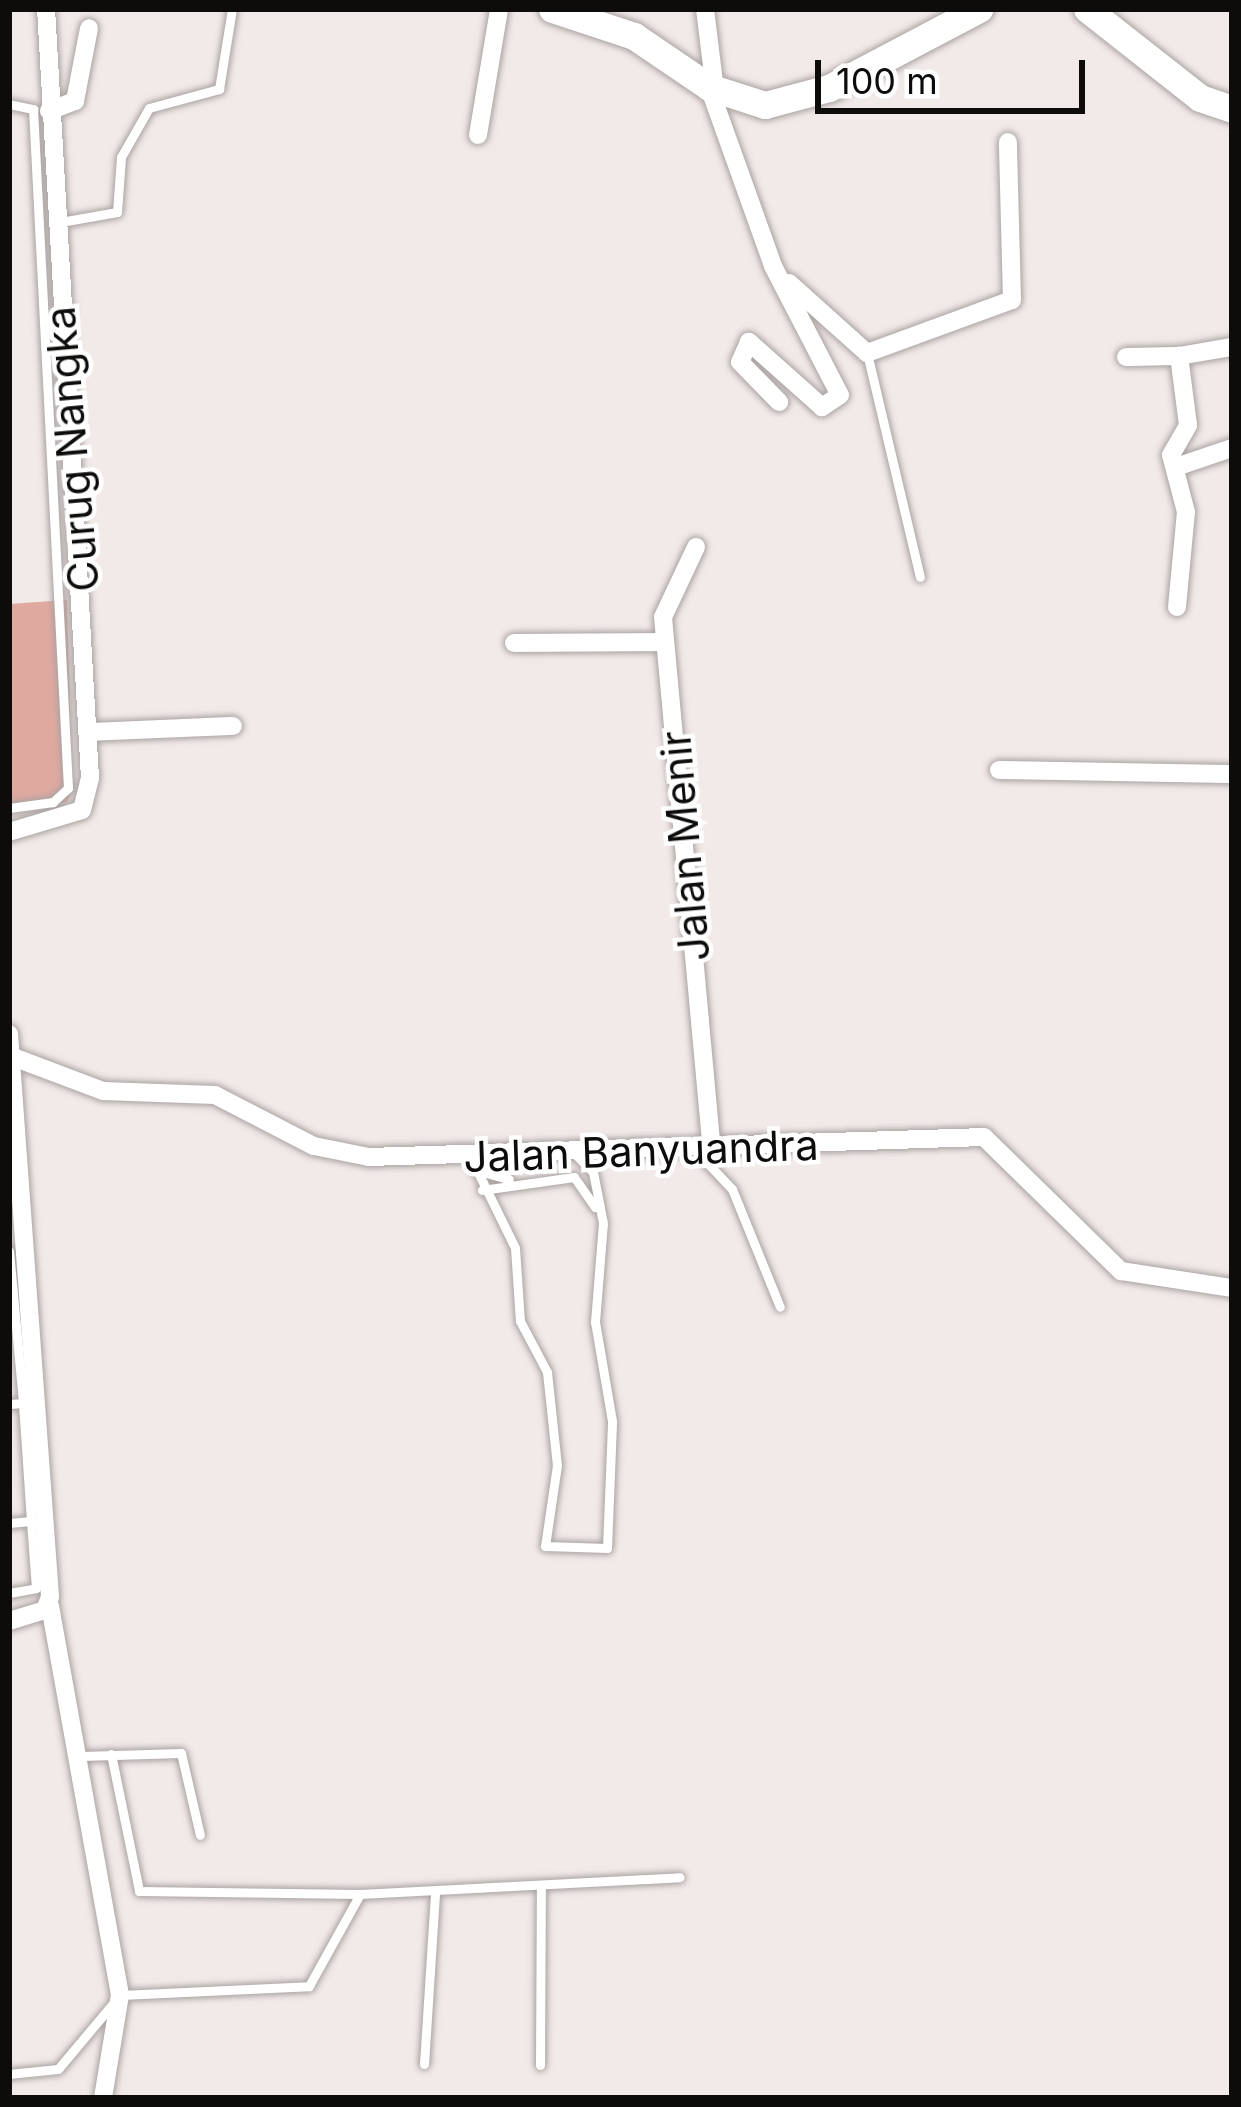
<!DOCTYPE html>
<html>
<head>
<meta charset="utf-8">
<style>
	body { margin:0 }
	#map { position:relative; width:1241px; height:2107px; overflow:hidden; background:#f2eae9; font-family:Inter,sans-serif }
	div>[style] { position:absolute }
	.green>* { inset:0; background:#e0a9a0 }
	.roads { filter:drop-shadow(0 0 3px #aaa3a2) drop-shadow(0 0 3px #aaa3a2) }
	.lane>* { height:9px; margin:-4.5px; padding:0 4.5px; transform-origin:4.5px; border-radius:4.5px; background:#fff }
	.street>* { height:18px; margin:-9px; padding:0 9px; transform-origin:9px; border-radius:9px; background:#fff }
	.secondary>* { height:27px; margin:-13.5px; padding:0 13.5px; transform-origin:13.5px; border-radius:13.5px; background:#fff }
	span { translate:-50% -50%; white-space:nowrap; text-align:center; line-height:1.15; -webkit-text-stroke:9px #fff; paint-order:stroke }
	.street-label { font-size:42px; color:#0e0c0b }
	.frame { position:absolute; inset:0; border:12px solid #0e0c0b; pointer-events:none }
	.scale { position:absolute; left:815px; top:60px; width:270px; height:54px; box-sizing:border-box; border:6px solid #0e0c0b; border-top:0; padding-left:15px; font-size:36px; line-height:42px; white-space:nowrap; color:#0e0c0b; -webkit-text-stroke:9px #fff; paint-order:stroke }
</style>
</head>
<body>
<div id="map">
	<div class="green">
		<div style="clip-path:polygon(67px 600px,72px 790px,67px 802px,9px 810px,9px 604px)"></div>
	</div>
	<div class="roads">
		<div class="lane">
			<div style="left:9px;top:104px;width:25px;rotate:12deg"></div>
			<div style="left:33px;top:109px;width:680px;rotate:87.05deg"></div>
			<div style="left:68px;top:788px;width:21px;rotate:137deg"></div>
			<div style="left:53px;top:802px;width:44px;rotate:172.2deg"></div>
			<div style="left:55px;top:223px;width:63px;rotate:-10.1deg"></div>
			<div style="left:117px;top:212px;width:55px;rotate:-85.8deg"></div>
			<div style="left:121px;top:157px;width:56px;rotate:-60.3deg"></div>
			<div style="left:149px;top:108px;width:73px;rotate:-15.2deg"></div>
			<div style="left:219px;top:89px;width:81px;rotate:-80.8deg"></div>
			<div style="left:867px;top:353px;width:230px;rotate:76.7deg"></div>
			<div style="left:697px;top:1152px;width:51px;rotate:46.6deg"></div>
			<div style="left:732px;top:1189px;width:127px;rotate:67.9deg"></div>
			<div style="left:471px;top:1158px;width:100px;rotate:63.9deg"></div>
			<div style="left:515px;top:1248px;width:73px;rotate:86.1deg"></div>
			<div style="left:520px;top:1321px;width:58px;rotate:62.1deg"></div>
			<div style="left:547px;top:1372px;width:94px;rotate:83.9deg"></div>
			<div style="left:557px;top:1465px;width:82px;rotate:98.4deg"></div>
			<div style="left:545px;top:1546px;width:62px;rotate:1.8deg"></div>
			<div style="left:607px;top:1548px;width:127px;rotate:-87.7deg"></div>
			<div style="left:612px;top:1421px;width:100px;rotate:-99.7deg"></div>
			<div style="left:595px;top:1322px;width:99px;rotate:-85.4deg"></div>
			<div style="left:603px;top:1223px;width:52px;rotate:-101.1deg"></div>
			<div style="left:593px;top:1172px;width:27px;rotate:-135deg"></div>
			<div style="left:475px;top:1170px;width:35px;rotate:15deg"></div>
			<div style="left:482px;top:1190px;width:93px;rotate:-8deg"></div>
			<div style="left:574px;top:1177px;width:37px;rotate:55deg"></div>
			<div style="left:9px;top:1251px;width:153px;rotate:84.7deg"></div>
			<div style="left:23px;top:1403px;width:14px;rotate:176deg"></div>
			<div style="left:9px;top:1523px;width:22px;rotate:-5deg"></div>
			<div style="left:31px;top:1521px;width:118px;rotate:-93.9deg"></div>
			<div style="left:9px;top:1593px;width:27px;rotate:-10deg"></div>
			<div style="left:36px;top:1588px;width:67px;rotate:-94.3deg"></div>
			<div style="left:111px;top:1754px;width:140px;rotate:78.4deg"></div>
			<div style="left:139px;top:1891px;width:221px;rotate:0.8deg"></div>
			<div style="left:360px;top:1894px;width:320px;rotate:-3deg"></div>
			<div style="left:81px;top:1756px;width:100px;rotate:-1.7deg"></div>
			<div style="left:181px;top:1753px;width:84px;rotate:77deg"></div>
			<div style="left:424px;top:2064px;width:172px;rotate:-86.3deg"></div>
			<div style="left:540px;top:2065px;width:178px;rotate:-89.7deg"></div>
			<div style="left:9px;top:2074px;width:49px;rotate:-5.8deg"></div>
			<div style="left:58px;top:2069px;width:97px;rotate:-50deg"></div>
			<div style="left:120px;top:1995px;width:189px;rotate:-2.7deg"></div>
			<div style="left:309px;top:1986px;width:105px;rotate:-61deg"></div>
		</div>
		<div class="street">
			<div style="left:705px;top:9px;width:83px;rotate:83deg"></div>
			<div style="left:709px;top:87px;width:190px;rotate:70.3deg"></div>
			<div style="left:773px;top:266px;width:145px;rotate:62.6deg"></div>
			<div style="left:840px;top:395px;width:22px;rotate:146deg"></div>
			<div style="left:822px;top:407px;width:98px;rotate:-138.3deg"></div>
			<div style="left:749px;top:342px;width:22px;rotate:114deg"></div>
			<div style="left:740px;top:362px;width:56px;rotate:45.7deg"></div>
			<div style="left:49px;top:111px;width:28px;rotate:-21deg"></div>
			<div style="left:75px;top:101px;width:74px;rotate:-79.1deg"></div>
			<div style="left:478px;top:135px;width:128px;rotate:-80.5deg"></div>
			<div style="left:789px;top:283px;width:105px;rotate:41.9deg"></div>
			<div style="left:867px;top:353px;width:154px;rotate:-20.1deg"></div>
			<div style="left:1012px;top:300px;width:158px;rotate:-91.5deg"></div>
			<div style="left:1126px;top:357px;width:53px;rotate:-1.1deg"></div>
			<div style="left:1176px;top:467px;width:59px;rotate:-18.7deg"></div>
			<div style="left:696px;top:547px;width:77px;rotate:115.2deg"></div>
			<div style="left:663px;top:617px;width:537px;rotate:84.77deg"></div>
			<div style="left:1177px;top:607px;width:95px;rotate:-84.6deg"></div>
			<div style="left:1186px;top:512px;width:59px;rotate:-104.7deg"></div>
			<div style="left:1171px;top:455px;width:34px;rotate:-60deg"></div>
			<div style="left:1188px;top:425px;width:70px;rotate:-97.4deg"></div>
			<div style="left:1179px;top:356px;width:54px;rotate:-9.6deg"></div>
			<div style="left:514px;top:643px;width:151px;rotate:-0.4deg"></div>
			<div style="left:89px;top:732px;width:144px;rotate:-2.4deg"></div>
			<div style="left:999px;top:770px;width:233px;rotate:1deg"></div>
			<div style="left:9px;top:832px;width:76px;rotate:-16.8deg"></div>
			<div style="left:82px;top:810px;width:33px;rotate:-76deg"></div>
			<div style="left:90px;top:778px;width:770px;rotate:-93.27deg"></div>
			<div style="left:9px;top:1034px;width:564px;rotate:85.83deg"></div>
			<div style="left:50px;top:1597px;width:14px;rotate:111deg"></div>
			<div style="left:45px;top:1610px;width:38px;rotate:163deg"></div>
			<div style="left:13px;top:1057px;width:96px;rotate:20.7deg"></div>
			<div style="left:103px;top:1091px;width:112px;rotate:2deg"></div>
			<div style="left:215px;top:1095px;width:111px;rotate:27.3deg"></div>
			<div style="left:314px;top:1146px;width:56px;rotate:11.3deg"></div>
			<div style="left:369px;top:1157px;width:615px;rotate:-1.86deg"></div>
			<div style="left:984px;top:1137px;width:192px;rotate:44.4deg"></div>
			<div style="left:1121px;top:1271px;width:112px;rotate:8.7deg"></div>
			<div style="left:50px;top:1606px;width:395px;rotate:79.8deg"></div>
			<div style="left:120px;top:1995px;width:104px;rotate:99.4deg"></div>
		</div>
		<div class="secondary">
			<div style="left:552px;top:9px;width:86px;rotate:18.2deg"></div>
			<div style="left:634px;top:36px;width:91px;rotate:34.2deg"></div>
			<div style="left:709px;top:87px;width:59px;rotate:17.8deg"></div>
			<div style="left:765px;top:105px;width:66px;rotate:-14.9deg"></div>
			<div style="left:829px;top:88px;width:170px;rotate:-27.8deg"></div>
			<div style="left:1087px;top:9px;width:144px;rotate:38.2deg"></div>
			<div style="left:1200px;top:98px;width:34px;rotate:19deg"></div>
		</div>
	</div>
	<div class="street-label">
		<span style="left:72px;top:449px;rotate:-95deg">Curug Nangka</span>
		<span style="left:685px;top:846px;rotate:-95deg">Jalan Menir</span>
		<span style="left:641px;top:1151px;rotate:-2deg">Jalan Banyuandra</span>
	</div>
	<div class="frame"></div>
	<div class="scale">100 m</div>
</div>
</body>
</html>
